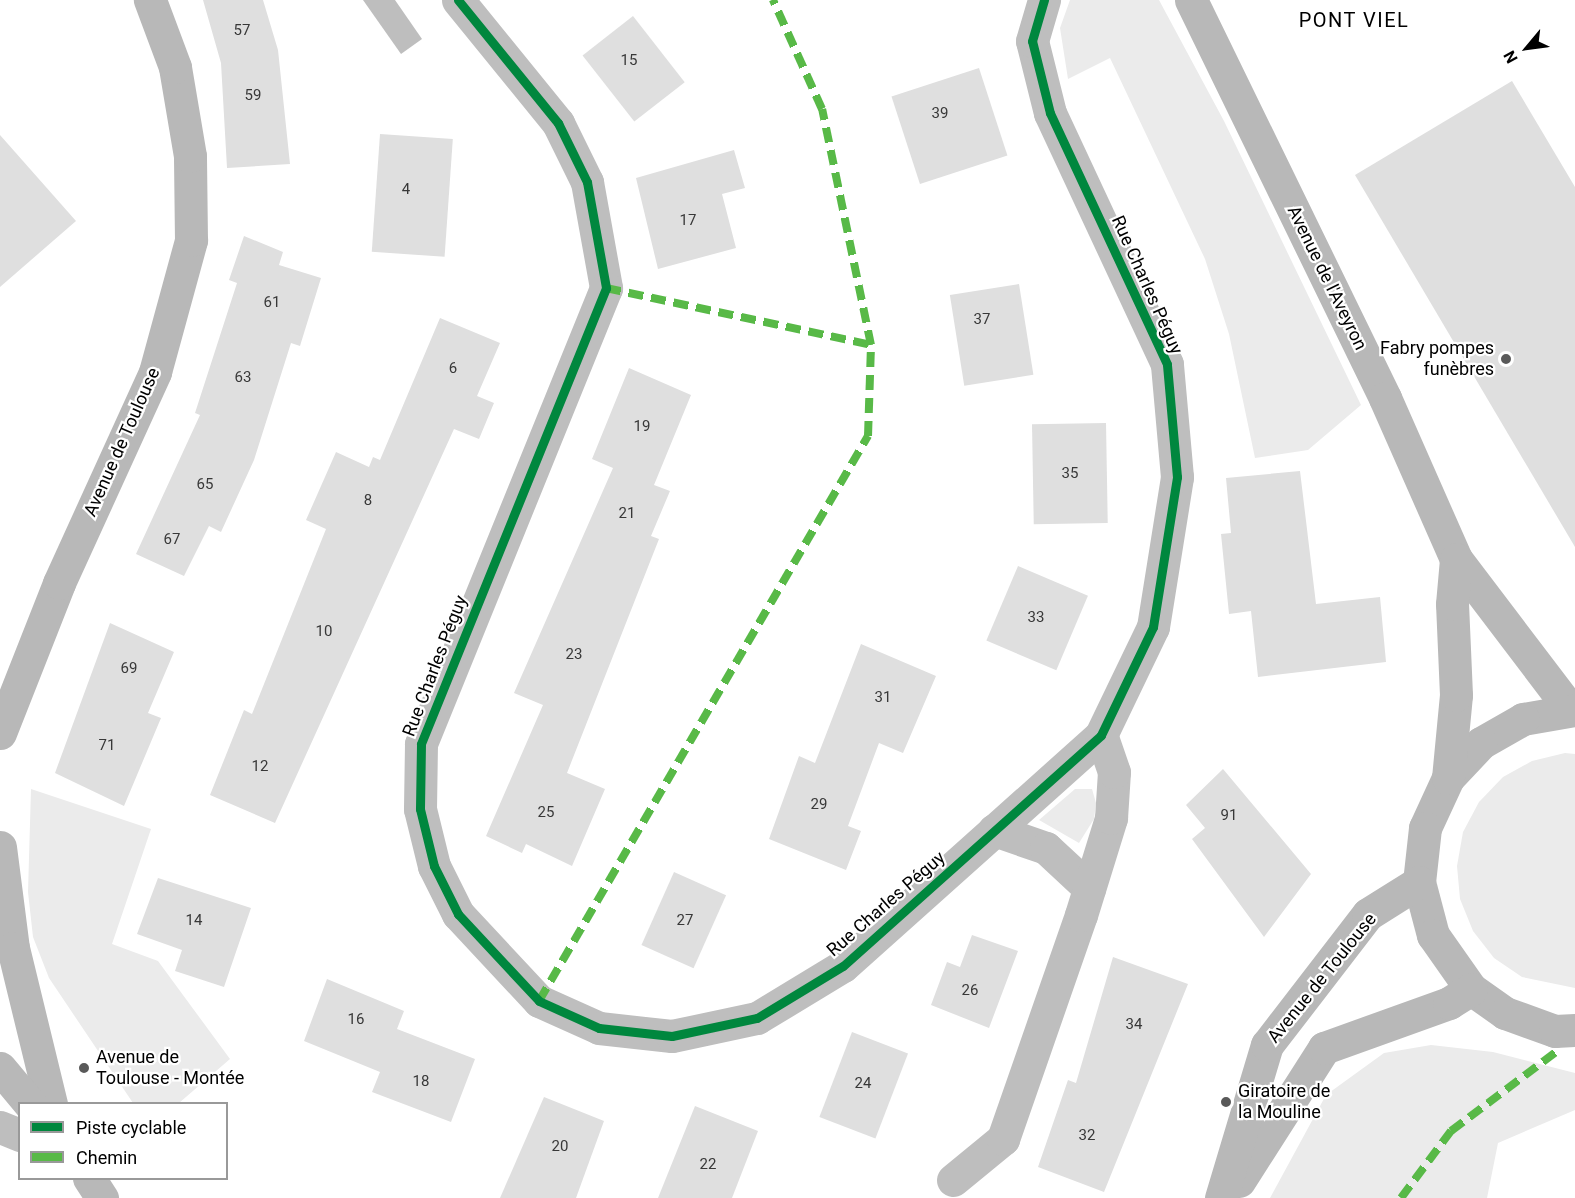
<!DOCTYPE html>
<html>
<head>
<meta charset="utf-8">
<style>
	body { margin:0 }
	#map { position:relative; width:1575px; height:1198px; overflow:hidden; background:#fff; font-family:Roboto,sans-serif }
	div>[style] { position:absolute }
	.green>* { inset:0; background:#ebebeb }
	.water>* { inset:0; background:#bebebe }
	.building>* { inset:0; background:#dfdfdf; transform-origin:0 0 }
	.street>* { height:33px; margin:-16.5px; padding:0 16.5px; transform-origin:16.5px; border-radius:16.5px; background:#bebebe }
	.secondary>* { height:33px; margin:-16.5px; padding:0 16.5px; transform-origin:16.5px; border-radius:16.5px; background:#b8b8b8 }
	.quiet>* { height:8px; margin-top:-4px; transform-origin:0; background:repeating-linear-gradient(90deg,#58b947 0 15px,transparent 0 23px) }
	.cycleway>* { height:9px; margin:-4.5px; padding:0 4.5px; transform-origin:4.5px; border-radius:4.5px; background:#00873e }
	.dots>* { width:16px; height:16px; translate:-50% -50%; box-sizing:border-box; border:3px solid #fff; border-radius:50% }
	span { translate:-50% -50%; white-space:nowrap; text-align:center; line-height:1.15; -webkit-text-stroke:4.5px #fff; paint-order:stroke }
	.number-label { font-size:15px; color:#383838 }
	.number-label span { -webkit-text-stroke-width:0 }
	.street-label { font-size:18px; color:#000 }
	.poi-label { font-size:18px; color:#000 }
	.right { translate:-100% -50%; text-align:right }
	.left { translate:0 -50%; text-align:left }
	.neighbourhood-label { font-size:20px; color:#000; letter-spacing:1.5px }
	.legend { position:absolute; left:18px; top:1102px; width:210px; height:78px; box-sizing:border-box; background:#fff; border:2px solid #999; margin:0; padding:8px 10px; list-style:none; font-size:18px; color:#000 }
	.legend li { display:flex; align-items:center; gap:12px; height:30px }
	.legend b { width:30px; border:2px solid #999 }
	.north { position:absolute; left:1497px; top:18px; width:60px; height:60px; -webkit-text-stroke:4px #fff; paint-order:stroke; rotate:241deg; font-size:16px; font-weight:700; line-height:24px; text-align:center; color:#000 }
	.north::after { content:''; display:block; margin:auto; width:21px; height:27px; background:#000; clip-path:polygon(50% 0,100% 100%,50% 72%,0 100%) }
</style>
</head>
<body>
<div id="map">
	<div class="green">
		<div style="clip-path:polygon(1070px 0,1159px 0,1224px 121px,1361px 405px,1308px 450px,1255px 458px,1229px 334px,1205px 259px,1110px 58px,1068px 79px,1060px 28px)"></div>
		<div style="clip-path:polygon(1565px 753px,1575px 754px,1575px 988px,1522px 977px,1494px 958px,1473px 931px,1460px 899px,1457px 866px,1463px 832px,1479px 802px,1503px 777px,1532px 761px)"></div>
		<div style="clip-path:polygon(31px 789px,151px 829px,112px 944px,158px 961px,230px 1059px,179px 1103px,133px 1103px,49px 978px,33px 937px,28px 892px)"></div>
		<div style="clip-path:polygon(1075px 789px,1092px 789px,1096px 803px,1094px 819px,1079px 843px,1039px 820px)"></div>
		<div style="clip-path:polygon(1431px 1045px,1493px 1052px,1575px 1073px,1575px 1110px,1498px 1143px,1487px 1198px,1270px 1198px,1326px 1095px,1384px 1053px)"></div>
	</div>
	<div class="water">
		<div style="clip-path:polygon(363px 0,395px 0,422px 39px,401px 54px)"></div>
	</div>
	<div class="building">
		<div style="clip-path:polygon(203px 0,263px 0,278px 50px,290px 164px,227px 168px,221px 63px)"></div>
		<div style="left:633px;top:16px;width:84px;height:64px;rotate:52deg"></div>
		<div style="left:979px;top:68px;width:92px;height:92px;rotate:72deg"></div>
		<div style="clip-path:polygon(1512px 81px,1575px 187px,1575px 547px,1355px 175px)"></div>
		<div style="left:380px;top:134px;width:73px;height:118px;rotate:4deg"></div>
		<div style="clip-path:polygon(0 135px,76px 221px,0 287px)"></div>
		<div style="clip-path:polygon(734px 150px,745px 188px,722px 194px,736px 248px,658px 269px,636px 178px)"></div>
		<div style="clip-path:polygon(244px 236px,283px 252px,279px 265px,321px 278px,300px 346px,291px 343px,254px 460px,221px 532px,209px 526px,184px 576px,136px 554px,200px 415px,195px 413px,237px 283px,229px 280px)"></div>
		<div style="left:1019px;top:284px;width:92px;height:70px;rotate:81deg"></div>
		<div style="clip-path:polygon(440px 318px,500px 343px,477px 396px,494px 403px,479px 439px,454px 429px,275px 823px,210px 795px,244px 710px,252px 714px,326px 529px,306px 520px,336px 452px,369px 467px,373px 457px,380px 460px)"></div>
		<div style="clip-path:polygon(629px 368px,691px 395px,654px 485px,670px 491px,651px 536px,659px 539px,567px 773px,605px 789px,572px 866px,526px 844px,522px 853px,486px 836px,543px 705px,514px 693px,613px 468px,592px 459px)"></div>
		<div style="left:1106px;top:423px;width:100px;height:74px;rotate:89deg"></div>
		<div style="clip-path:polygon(1300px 471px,1316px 604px,1380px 597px,1386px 662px,1258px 677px,1251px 611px,1229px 614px,1221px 534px,1231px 533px,1226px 478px)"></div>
		<div style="left:1018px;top:566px;width:76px;height:81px;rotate:23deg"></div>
		<div style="clip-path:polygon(110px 623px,174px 652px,148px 713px,161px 718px,124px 806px,55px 773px)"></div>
		<div style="clip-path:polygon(861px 644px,936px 676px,903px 753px,879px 743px,848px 826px,861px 831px,846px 870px,769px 839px,799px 756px,815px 763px)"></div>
		<div style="clip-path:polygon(1223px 769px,1311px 874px,1264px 937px,1192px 839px,1205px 828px,1186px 805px)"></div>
		<div style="left:674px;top:872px;width:57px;height:80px;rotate:24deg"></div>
		<div style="clip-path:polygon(158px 878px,251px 908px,224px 987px,175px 971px,182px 950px,137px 934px)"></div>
		<div style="clip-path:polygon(972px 935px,1018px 951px,989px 1028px,931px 1005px,947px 962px,960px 967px)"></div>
		<div style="clip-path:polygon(1113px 957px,1188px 984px,1104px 1192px,1038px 1167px,1068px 1080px,1076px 1083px)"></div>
		<div style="clip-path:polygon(327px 979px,404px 1011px,397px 1029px,475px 1059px,451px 1122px,372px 1092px,380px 1072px,304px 1041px)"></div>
		<div style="left:852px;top:1032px;width:60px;height:91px;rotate:21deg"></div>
		<div style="clip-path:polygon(544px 1097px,604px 1121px,576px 1198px,500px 1198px)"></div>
		<div style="clip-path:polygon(695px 1106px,758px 1131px,732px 1198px,658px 1198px)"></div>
	</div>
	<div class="street">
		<div style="left:458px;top:0;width:159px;rotate:50.9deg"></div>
		<div style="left:558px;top:123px;width:66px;rotate:63.8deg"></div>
		<div style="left:587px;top:182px;width:108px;rotate:79.8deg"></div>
		<div style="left:606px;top:288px;width:492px;rotate:112.1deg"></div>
		<div style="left:421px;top:744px;width:65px;rotate:90.9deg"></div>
		<div style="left:420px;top:809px;width:59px;rotate:76.2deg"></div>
		<div style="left:434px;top:866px;width:54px;rotate:63.4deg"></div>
		<div style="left:458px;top:914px;width:119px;rotate:47deg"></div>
		<div style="left:539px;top:1001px;width:66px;rotate:24.2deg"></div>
		<div style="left:599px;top:1028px;width:73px;rotate:6.3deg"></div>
		<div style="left:672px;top:1036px;width:87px;rotate:-12deg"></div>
		<div style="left:757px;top:1018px;width:100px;rotate:-31.2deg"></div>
		<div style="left:843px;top:966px;width:346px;rotate:-41.8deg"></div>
		<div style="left:1101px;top:735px;width:120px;rotate:-64.3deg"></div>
		<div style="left:1153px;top:627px;width:152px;rotate:-80.9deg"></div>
		<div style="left:1177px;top:477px;width:113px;rotate:-95.1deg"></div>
		<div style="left:1167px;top:364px;width:277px;rotate:-115deg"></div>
		<div style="left:1050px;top:113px;width:74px;rotate:-104deg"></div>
		<div style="left:1032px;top:41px;width:43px;rotate:-73.7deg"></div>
		<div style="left:994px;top:830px;width:55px;rotate:19.1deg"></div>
		<div style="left:1046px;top:848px;width:59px;rotate:42.9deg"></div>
		<div style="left:0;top:1127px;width:22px;rotate:22deg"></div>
		<div style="left:953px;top:1180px;width:65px;rotate:-39.4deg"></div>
		<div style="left:1003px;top:1139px;width:237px;rotate:-70.8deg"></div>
		<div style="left:1081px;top:915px;width:102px;rotate:-72.8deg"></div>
		<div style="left:1111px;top:818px;width:46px;rotate:-86.3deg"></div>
		<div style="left:1114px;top:772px;width:39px;rotate:-109deg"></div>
	</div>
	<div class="secondary">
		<div style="left:1191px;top:0;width:443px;rotate:64deg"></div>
		<div style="left:1385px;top:398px;width:176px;rotate:66.2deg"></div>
		<div style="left:1456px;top:559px;width:188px;rotate:52.8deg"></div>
		<div style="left:1575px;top:710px;width:53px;rotate:170.2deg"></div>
		<div style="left:1523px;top:719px;width:48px;rotate:150.3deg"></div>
		<div style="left:1481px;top:743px;width:48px;rotate:133.3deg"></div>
		<div style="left:1448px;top:778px;width:55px;rotate:114.7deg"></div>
		<div style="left:1425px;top:828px;width:54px;rotate:96.3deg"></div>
		<div style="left:1419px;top:882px;width:55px;rotate:75.2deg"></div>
		<div style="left:1433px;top:935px;width:66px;rotate:54.9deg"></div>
		<div style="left:1471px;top:989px;width:42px;rotate:35.2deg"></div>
		<div style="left:1505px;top:1013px;width:53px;rotate:19.8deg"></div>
		<div style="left:1555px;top:1031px;width:20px;rotate:-3deg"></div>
		<div style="left:0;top:733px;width:161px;rotate:-68.5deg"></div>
		<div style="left:59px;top:583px;width:232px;rotate:-65.5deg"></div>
		<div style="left:155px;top:372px;width:137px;rotate:-74.7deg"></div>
		<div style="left:191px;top:240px;width:84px;rotate:-90.7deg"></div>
		<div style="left:190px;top:156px;width:90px;rotate:-99.6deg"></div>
		<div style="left:175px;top:67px;width:72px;rotate:-110.5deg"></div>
		<div style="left:1448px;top:778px;width:83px;rotate:-84.5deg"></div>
		<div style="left:1456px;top:695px;width:91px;rotate:-92.5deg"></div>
		<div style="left:1452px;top:604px;width:45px;rotate:-84.9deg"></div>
		<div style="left:0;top:847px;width:102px;rotate:82.7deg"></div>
		<div style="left:13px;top:948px;width:161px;rotate:76.3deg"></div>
		<div style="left:0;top:1068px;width:47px;rotate:50.2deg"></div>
		<div style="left:89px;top:1178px;width:24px;rotate:57deg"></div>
		<div style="left:1239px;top:1181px;width:158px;rotate:-57.4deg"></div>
		<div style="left:1324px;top:1048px;width:133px;rotate:-19.8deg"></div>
		<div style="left:1449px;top:1003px;width:26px;rotate:-32deg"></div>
		<div style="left:1221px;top:1198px;width:160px;rotate:-73.3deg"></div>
		<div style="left:1267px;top:1045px;width:165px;rotate:-52.4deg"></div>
		<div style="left:1368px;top:914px;width:60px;rotate:-32.1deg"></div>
	</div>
	<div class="quiet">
		<div style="left:606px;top:288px;width:271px;rotate:12.1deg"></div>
		<div style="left:539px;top:1001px;width:654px;rotate:-59.79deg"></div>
		<div style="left:868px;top:436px;width:91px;rotate:-88.1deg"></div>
		<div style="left:871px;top:345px;width:241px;rotate:-101.7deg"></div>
		<div style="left:822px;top:109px;width:120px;rotate:-114.2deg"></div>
		<div style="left:1401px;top:1198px;width:84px;rotate:-53.3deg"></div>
		<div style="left:1451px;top:1131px;width:133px;rotate:-37deg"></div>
	</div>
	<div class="cycleway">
		<div style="left:458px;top:0;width:159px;rotate:50.9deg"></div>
		<div style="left:558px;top:123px;width:66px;rotate:63.8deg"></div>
		<div style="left:587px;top:182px;width:108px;rotate:79.8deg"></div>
		<div style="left:606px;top:288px;width:492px;rotate:112.1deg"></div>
		<div style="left:421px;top:744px;width:65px;rotate:90.9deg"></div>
		<div style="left:420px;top:809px;width:59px;rotate:76.2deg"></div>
		<div style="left:434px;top:866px;width:54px;rotate:63.4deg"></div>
		<div style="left:458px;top:914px;width:119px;rotate:47deg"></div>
		<div style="left:539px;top:1001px;width:66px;rotate:24.2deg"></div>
		<div style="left:599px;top:1028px;width:73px;rotate:6.3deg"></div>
		<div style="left:672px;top:1036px;width:87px;rotate:-12deg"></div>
		<div style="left:757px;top:1018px;width:100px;rotate:-31.2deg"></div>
		<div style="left:843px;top:966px;width:346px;rotate:-41.8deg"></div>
		<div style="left:1101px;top:735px;width:120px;rotate:-64.3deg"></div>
		<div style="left:1153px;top:627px;width:152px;rotate:-80.9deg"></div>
		<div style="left:1177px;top:477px;width:113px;rotate:-95.1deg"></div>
		<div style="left:1167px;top:364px;width:277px;rotate:-115deg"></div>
		<div style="left:1050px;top:113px;width:74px;rotate:-104deg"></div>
		<div style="left:1032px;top:41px;width:43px;rotate:-73.7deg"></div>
	</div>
	<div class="dots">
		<div style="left:1506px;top:359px;background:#595959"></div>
		<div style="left:84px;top:1068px;background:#595959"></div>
		<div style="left:1226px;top:1102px;background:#595959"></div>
	</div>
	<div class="number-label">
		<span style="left:242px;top:31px">57</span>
		<span style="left:629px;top:61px">15</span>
		<span style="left:253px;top:96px">59</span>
		<span style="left:940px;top:114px">39</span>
		<span style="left:406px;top:190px">4</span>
		<span style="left:688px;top:221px">17</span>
		<span style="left:272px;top:303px">61</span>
		<span style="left:982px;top:320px">37</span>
		<span style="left:453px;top:369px">6</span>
		<span style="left:243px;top:378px">63</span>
		<span style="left:642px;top:427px">19</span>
		<span style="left:1070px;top:474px">35</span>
		<span style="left:205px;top:485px">65</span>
		<span style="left:368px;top:501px">8</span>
		<span style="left:627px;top:514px">21</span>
		<span style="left:172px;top:540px">67</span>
		<span style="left:1036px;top:618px">33</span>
		<span style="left:324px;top:632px">10</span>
		<span style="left:574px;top:655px">23</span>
		<span style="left:129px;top:669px">69</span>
		<span style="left:883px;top:698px">31</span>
		<span style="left:107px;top:746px">71</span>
		<span style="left:260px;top:767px">12</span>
		<span style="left:819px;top:805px">29</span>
		<span style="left:546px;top:813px">25</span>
		<span style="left:1229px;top:816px">91</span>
		<span style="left:194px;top:921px">14</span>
		<span style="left:685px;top:921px">27</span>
		<span style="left:970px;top:991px">26</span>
		<span style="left:356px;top:1020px">16</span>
		<span style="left:1134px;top:1025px">34</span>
		<span style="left:421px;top:1082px">18</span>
		<span style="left:863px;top:1084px">24</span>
		<span style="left:1087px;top:1136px">32</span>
		<span style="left:560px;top:1147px">20</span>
		<span style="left:708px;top:1165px">22</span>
	</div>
	<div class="street-label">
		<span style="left:1327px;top:278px;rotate:64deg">Avenue de l'Aveyron</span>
		<span style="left:1147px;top:285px;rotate:66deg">Rue Charles Péguy</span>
		<span style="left:122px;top:442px;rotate:-66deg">Avenue de Toulouse</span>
		<span style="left:435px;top:666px;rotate:-69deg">Rue Charles Péguy</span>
		<span style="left:886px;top:904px;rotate:-41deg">Rue Charles Péguy</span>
		<span style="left:1322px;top:978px;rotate:-51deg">Avenue de Toulouse</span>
	</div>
	<div class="poi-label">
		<span class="right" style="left:1494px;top:359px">Fabry pompes<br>funèbres</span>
		<span class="left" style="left:96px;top:1068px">Avenue de<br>Toulouse - Montée</span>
		<span class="left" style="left:1238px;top:1102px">Giratoire de<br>la Mouline</span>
	</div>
	<div class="neighbourhood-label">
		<span style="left:1354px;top:20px">PONT VIEL</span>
	</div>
	<ul class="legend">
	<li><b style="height:8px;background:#00873e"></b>Piste cyclable</li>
	<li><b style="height:8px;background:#58b947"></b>Chemin</li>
	</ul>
	<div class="north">N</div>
</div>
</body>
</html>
